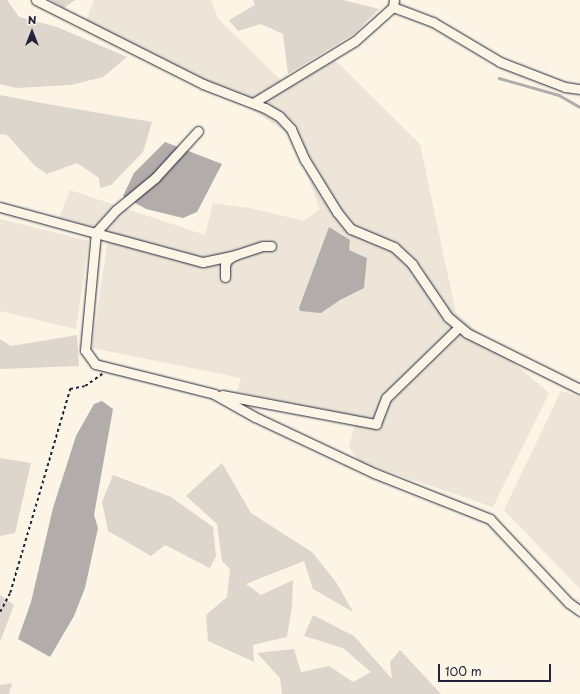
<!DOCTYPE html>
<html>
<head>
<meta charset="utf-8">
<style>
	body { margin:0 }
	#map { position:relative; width:580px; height:694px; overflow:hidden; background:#fcf5e5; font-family:"Playpen Sans",sans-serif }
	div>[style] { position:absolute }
	.built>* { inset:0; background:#ece5d8 }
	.green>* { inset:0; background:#dcd6cc }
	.water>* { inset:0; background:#b2adab }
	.stream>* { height:2.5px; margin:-1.25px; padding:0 1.25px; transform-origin:1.25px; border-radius:1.25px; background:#b2adab }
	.path>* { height:1.5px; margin-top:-0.75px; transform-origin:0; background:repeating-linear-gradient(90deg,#22223b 0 3px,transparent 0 6px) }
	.roads { filter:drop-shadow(0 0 1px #22223b) drop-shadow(0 0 1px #22223b) }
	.minor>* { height:9px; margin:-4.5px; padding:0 4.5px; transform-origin:4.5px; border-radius:4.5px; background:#fcf5e5 }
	span { translate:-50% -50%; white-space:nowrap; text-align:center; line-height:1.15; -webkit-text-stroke:4px #fcf5e5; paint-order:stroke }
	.north { position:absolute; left:12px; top:12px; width:40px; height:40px; -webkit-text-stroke:3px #fcf5e5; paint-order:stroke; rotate:0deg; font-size:11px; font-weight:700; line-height:16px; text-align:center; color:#22223b }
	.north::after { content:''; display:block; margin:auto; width:14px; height:18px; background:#22223b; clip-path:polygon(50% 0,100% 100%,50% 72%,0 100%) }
	.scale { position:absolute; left:438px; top:664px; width:113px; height:18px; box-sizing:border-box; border:2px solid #22223b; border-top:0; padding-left:5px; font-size:12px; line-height:14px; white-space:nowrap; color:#22223b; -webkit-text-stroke:3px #fcf5e5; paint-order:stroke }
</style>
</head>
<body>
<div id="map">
	<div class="built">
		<div style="clip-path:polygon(94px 0,211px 0,218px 19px,284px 83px,331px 56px,420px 144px,456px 313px,549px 393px,493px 507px,360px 462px,349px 447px,357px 416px,237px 392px,241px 378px,92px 348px,109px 231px,59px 218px,70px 190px,205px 235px,213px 203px,250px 208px,304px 221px,320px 209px,292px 136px,248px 107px,84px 26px)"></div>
		<div style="clip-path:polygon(0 219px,89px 241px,76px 329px,0 311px)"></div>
		<div style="clip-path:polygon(561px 391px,580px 397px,580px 589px,504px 510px)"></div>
	</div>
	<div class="green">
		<div style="clip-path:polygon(0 0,7px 0,19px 17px,57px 27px,127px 57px,103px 77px,71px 85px,16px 88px,0 84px)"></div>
		<div style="clip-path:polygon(50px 0,75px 0,64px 8px)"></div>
		<div style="clip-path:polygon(253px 0,343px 0,379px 9px,355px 33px,288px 74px,283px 34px,261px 24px,238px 31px,229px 20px,255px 5px)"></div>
		<div style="clip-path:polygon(0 95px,47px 104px,152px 122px,143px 152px,111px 185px,100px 188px,99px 178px,77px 163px,47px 174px,35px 166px,7px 135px,0 134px)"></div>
		<div style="clip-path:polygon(77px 335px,79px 366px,0 369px,0 339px,11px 346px)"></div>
		<div style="clip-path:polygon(0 458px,31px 463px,15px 533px,0 536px)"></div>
		<div style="clip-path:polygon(222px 463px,251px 513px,312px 552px,336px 582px,353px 612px,313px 589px,304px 561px,246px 584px,261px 595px,293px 580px,292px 606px,287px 637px,253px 645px,254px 662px,208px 641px,206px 615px,227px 597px,230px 569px,222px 561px,217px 524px,186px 496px)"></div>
		<div style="clip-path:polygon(113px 475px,171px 497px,213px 527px,216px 556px,210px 568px,165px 545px,151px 556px,108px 531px,102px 502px)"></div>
		<div style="clip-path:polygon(0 595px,14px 605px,0 642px)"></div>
		<div style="clip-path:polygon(313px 615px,354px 636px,392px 679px,390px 662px,400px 650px,441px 694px,282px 694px,280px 678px,257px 653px,294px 649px,301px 672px,329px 666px,353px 682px,371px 672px,343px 648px,304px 636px)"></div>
		<div style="clip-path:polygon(12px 683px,9px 694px,0 694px,0 685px)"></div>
	</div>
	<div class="water">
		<div style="clip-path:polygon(165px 142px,222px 164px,197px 212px,183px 218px,146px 209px,123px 196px,134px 173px)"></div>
		<div style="clip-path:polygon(329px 227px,350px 240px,349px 250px,367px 258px,364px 288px,340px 300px,321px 313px,300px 311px,299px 308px)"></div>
		<div style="clip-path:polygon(102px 401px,113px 409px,94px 515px,98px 528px,85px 588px,74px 616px,50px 657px,18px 639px,31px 602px,53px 508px,76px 436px,94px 404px)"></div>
	</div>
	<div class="stream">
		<div style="left:499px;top:78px;width:62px;rotate:15.8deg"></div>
		<div style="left:559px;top:95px;width:24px;rotate:30deg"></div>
	</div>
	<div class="path">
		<div style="left:0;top:612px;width:21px;rotate:-62deg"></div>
		<div style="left:10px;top:593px;width:213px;rotate:-73.6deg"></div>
		<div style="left:70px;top:389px;width:15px;rotate:-11deg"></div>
		<div style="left:85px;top:386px;width:21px;rotate:-35deg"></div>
	</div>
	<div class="roads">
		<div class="minor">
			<div style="left:36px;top:0;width:187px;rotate:26.7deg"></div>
			<div style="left:203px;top:84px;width:66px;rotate:21.2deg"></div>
			<div style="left:265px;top:108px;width:16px;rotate:30deg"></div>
			<div style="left:279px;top:116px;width:18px;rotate:47deg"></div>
			<div style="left:291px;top:129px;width:34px;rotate:66deg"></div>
			<div style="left:305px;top:160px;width:61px;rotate:58.4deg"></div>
			<div style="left:337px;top:212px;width:22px;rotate:51deg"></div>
			<div style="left:351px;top:229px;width:47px;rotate:22.7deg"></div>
			<div style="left:394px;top:247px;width:25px;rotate:43deg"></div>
			<div style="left:412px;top:264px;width:64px;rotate:55.8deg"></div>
			<div style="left:448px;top:317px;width:25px;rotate:40deg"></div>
			<div style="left:467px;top:333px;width:126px;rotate:26.4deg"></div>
			<div style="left:393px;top:7px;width:43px;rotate:20.6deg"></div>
			<div style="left:433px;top:22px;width:78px;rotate:30.8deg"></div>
			<div style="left:500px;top:62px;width:70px;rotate:21deg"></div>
			<div style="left:565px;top:87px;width:15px;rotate:8deg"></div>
			<div style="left:253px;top:103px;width:119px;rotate:-31.3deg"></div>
			<div style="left:355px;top:41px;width:51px;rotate:-41.8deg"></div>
			<div style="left:393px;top:7px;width:7px;rotate:-82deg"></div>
			<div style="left:198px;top:131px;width:64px;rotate:132.5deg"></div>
			<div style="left:155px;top:178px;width:50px;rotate:140.6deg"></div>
			<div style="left:116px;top:210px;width:30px;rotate:132deg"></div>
			<div style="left:96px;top:232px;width:119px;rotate:95.3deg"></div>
			<div style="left:85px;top:350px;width:17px;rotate:54deg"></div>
			<div style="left:95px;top:364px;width:123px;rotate:14.1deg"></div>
			<div style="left:214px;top:394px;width:47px;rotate:29.3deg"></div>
			<div style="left:255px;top:417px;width:132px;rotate:25.2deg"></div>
			<div style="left:374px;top:473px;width:125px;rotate:21.6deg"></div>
			<div style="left:490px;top:519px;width:115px;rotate:46.8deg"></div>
			<div style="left:569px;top:603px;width:14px;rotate:36deg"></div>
			<div style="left:0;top:207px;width:210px;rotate:15.2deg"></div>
			<div style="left:203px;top:262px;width:33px;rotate:-12deg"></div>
			<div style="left:235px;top:255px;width:29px;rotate:-18deg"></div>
			<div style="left:263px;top:246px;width:8px"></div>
			<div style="left:225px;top:277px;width:12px;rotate:-90deg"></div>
			<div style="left:225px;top:265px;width:5px;rotate:-68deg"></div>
			<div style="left:227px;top:260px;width:7px;rotate:-34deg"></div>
			<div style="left:222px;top:395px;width:157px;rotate:10.7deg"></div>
			<div style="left:376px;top:424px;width:28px;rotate:-69deg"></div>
			<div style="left:386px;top:398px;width:102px;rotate:-44.2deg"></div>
		</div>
	</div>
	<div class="north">N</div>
	<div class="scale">100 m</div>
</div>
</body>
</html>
